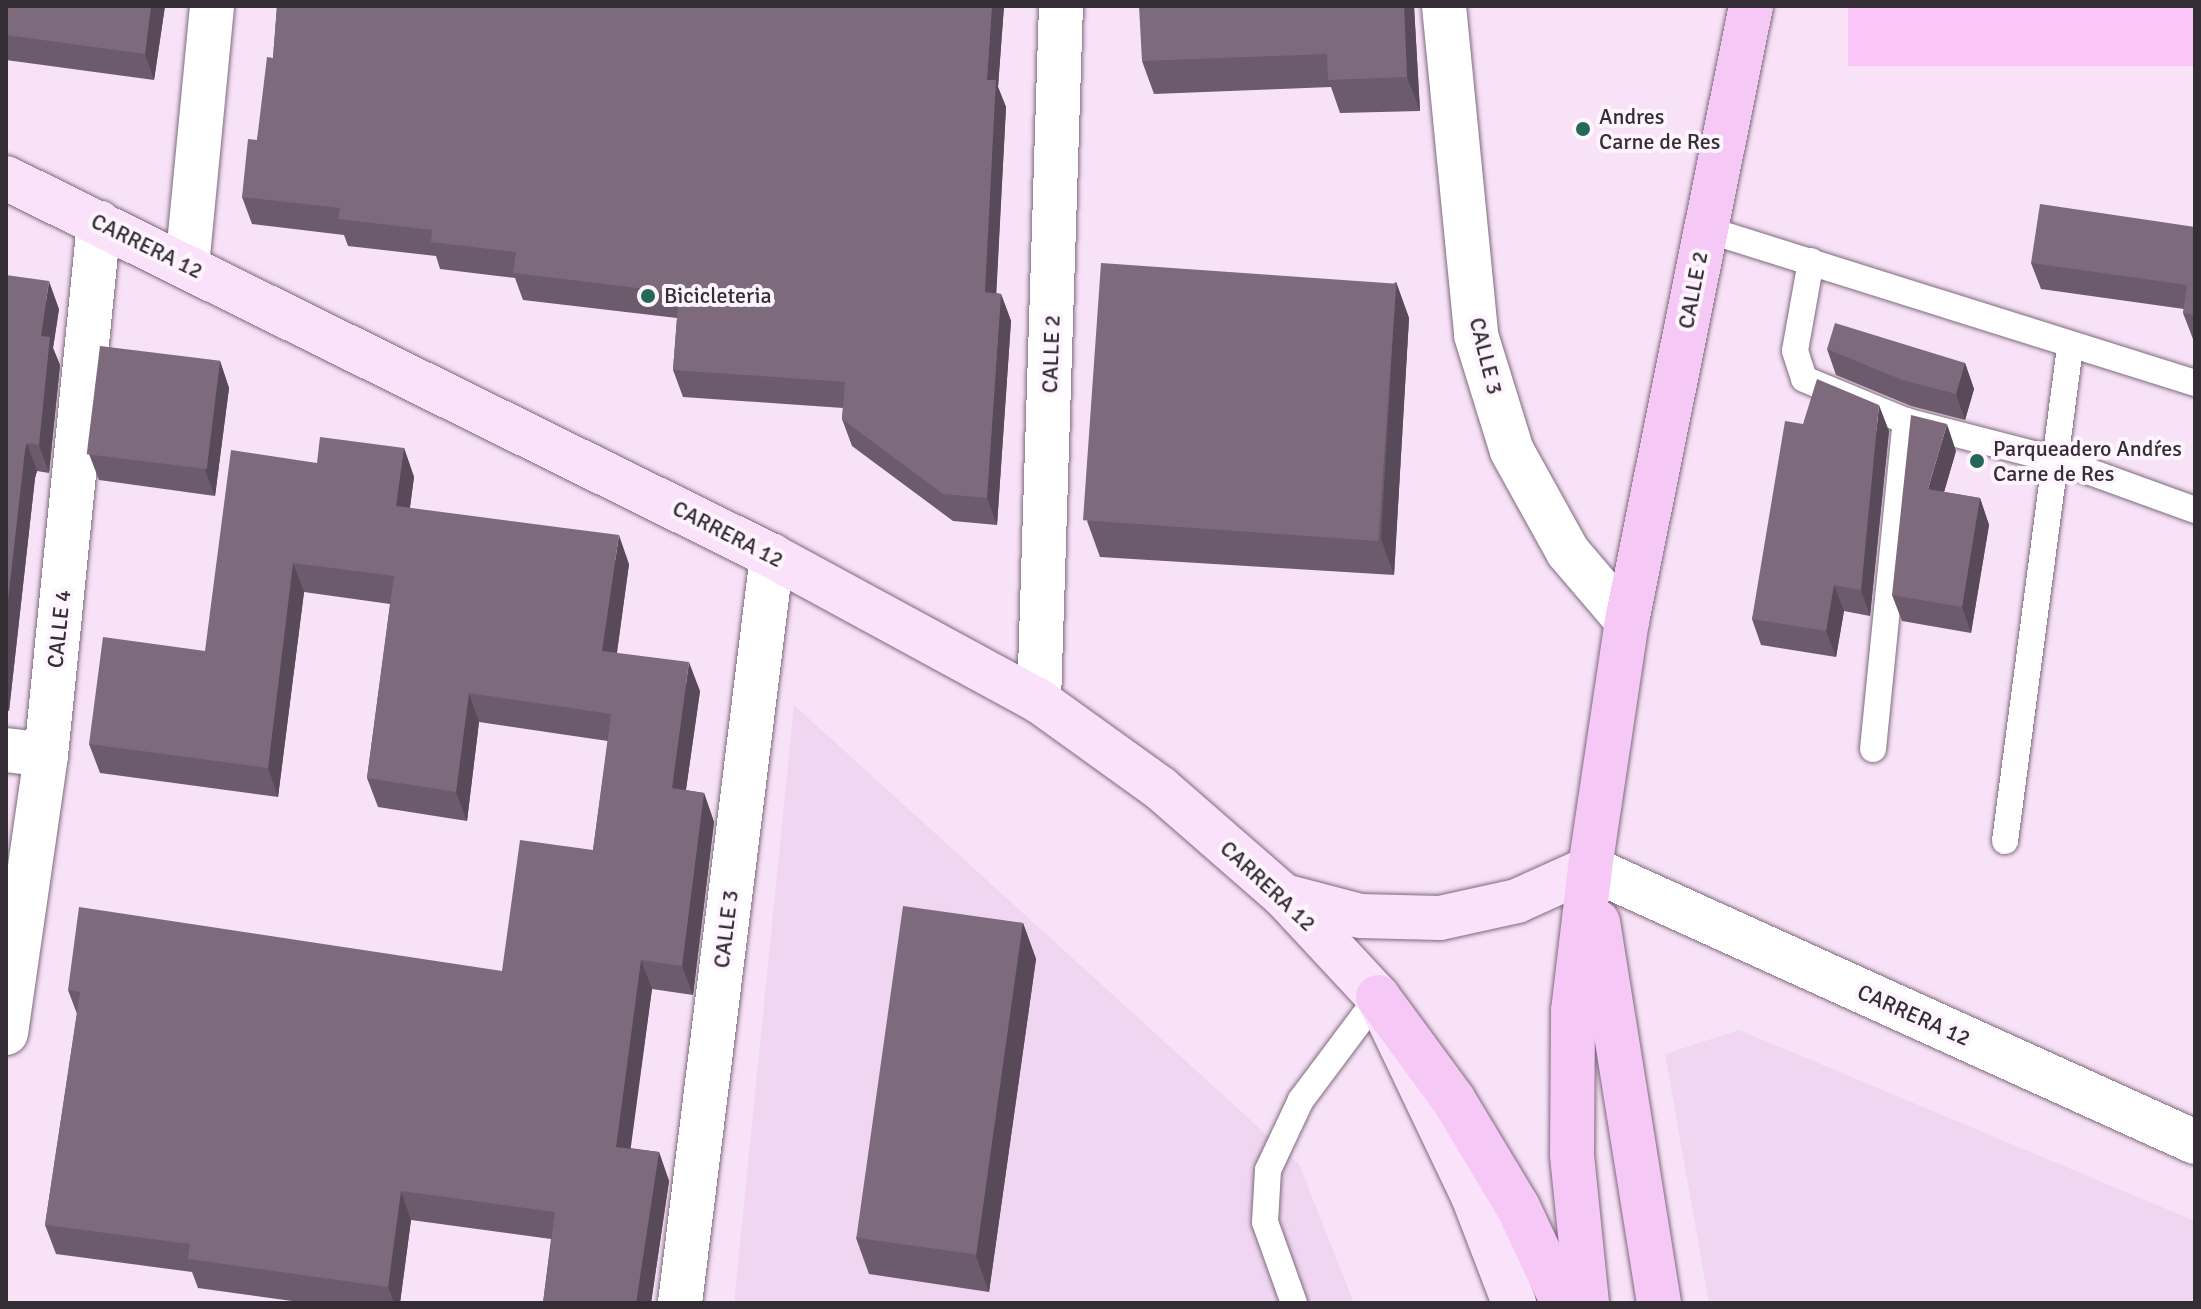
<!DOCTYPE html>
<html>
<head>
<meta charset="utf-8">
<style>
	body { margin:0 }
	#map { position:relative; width:2201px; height:1309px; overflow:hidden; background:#f8e2f7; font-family:Signika,sans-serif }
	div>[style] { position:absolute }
	.built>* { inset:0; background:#f1d6f1 }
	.green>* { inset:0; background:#fac6fa; transform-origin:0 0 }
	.roads { filter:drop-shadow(0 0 2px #7d6a7d) drop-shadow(0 0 2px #7d6a7d) }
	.service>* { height:26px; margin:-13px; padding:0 13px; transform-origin:13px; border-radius:13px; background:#fff }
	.minor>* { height:44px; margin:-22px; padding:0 22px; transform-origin:22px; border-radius:22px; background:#fff }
	.secondary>* { height:44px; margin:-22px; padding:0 22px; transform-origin:22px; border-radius:22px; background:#fae3fa }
	.primary>* { height:44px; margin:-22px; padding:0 22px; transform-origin:22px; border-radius:22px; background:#f6c8f6 }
	.wall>* { inset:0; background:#6c5b6c }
	.shaded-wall>* { inset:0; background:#584a58 }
	.building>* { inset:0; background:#7d6a7d; transform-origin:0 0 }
	.dots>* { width:22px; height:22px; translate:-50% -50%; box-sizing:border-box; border:4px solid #fdf4fd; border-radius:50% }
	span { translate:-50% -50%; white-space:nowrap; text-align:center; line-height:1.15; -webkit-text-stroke:8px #fdf4fd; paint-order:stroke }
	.poi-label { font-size:22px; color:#352d35 }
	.left { translate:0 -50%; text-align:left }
	.street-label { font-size:22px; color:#352d35 }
	.frame { position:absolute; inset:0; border:8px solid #352d35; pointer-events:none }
</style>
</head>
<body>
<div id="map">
	<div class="built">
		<div style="clip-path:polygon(794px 705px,1299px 1164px,1354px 1303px,734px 1303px)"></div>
		<div style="clip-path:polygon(1739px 1030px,2195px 1221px,2195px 1303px,1709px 1303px,1665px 1054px)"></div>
	</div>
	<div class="green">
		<div style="left:1848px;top:6px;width:347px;height:60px"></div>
	</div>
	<div class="roads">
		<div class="service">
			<div style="left:1705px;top:229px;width:514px;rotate:17.45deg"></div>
			<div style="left:1811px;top:261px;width:91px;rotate:100.1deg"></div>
			<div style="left:1795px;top:351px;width:29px;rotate:72deg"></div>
			<div style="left:1804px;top:379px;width:110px;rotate:22.4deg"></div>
			<div style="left:1906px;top:421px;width:156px;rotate:14.5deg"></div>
			<div style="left:2057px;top:460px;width:147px;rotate:19.9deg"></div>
			<div style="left:1873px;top:749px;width:330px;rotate:-84.3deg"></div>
			<div style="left:2005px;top:841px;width:497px;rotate:-82.5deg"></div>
			<div style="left:1294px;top:1303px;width:86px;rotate:-109.7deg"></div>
			<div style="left:1265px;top:1222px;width:52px;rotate:-86.7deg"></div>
			<div style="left:1268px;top:1170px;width:77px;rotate:-64.8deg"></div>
			<div style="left:1301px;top:1100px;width:129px;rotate:-53.2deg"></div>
		</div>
		<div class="minor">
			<div style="left:1444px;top:6px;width:331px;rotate:84.4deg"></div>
			<div style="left:1476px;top:335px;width:121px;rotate:72.8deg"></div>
			<div style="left:1512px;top:451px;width:115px;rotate:61deg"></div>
			<div style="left:1568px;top:552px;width:91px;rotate:49.5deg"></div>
			<div style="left:187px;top:266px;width:261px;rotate:-84.5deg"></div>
			<div style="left:1039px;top:701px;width:695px;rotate:-88.19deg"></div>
			<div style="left:6px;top:750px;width:40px;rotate:7.1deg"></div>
			<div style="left:1590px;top:868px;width:664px;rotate:24.37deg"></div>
			<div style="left:6px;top:1033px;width:281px;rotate:-81.8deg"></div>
			<div style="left:46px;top:755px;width:535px;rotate:-84.31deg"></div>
			<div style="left:680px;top:1303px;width:753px;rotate:-82.98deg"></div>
		</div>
		<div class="secondary">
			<div style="left:6px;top:178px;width:854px;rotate:26.27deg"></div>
			<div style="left:772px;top:556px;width:304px;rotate:28.5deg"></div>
			<div style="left:1039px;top:701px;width:149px;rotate:35.7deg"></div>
			<div style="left:1160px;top:788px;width:164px;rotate:41.1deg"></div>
			<div style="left:1284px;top:896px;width:138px;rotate:47.1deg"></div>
			<div style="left:1378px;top:997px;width:221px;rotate:64.5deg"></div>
			<div style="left:1473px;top:1196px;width:115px;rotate:69deg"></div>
			<div style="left:1284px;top:896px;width:79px;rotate:14.7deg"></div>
			<div style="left:1360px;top:916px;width:80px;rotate:1.4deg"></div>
			<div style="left:1440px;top:918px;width:79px;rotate:-12.4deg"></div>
			<div style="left:1517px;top:901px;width:80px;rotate:-24.3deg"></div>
		</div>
		<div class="primary">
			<div style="left:1598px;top:922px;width:386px;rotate:80.9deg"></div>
			<div style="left:1378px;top:997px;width:127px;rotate:53.7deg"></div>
			<div style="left:1453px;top:1099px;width:126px;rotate:59deg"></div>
			<div style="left:1518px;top:1207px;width:106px;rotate:64.9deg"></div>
			<div style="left:1587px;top:1303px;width:149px;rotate:-95.8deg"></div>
			<div style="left:1572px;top:1155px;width:144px;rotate:-89.6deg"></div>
			<div style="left:1573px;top:1011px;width:144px;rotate:-83.2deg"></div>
			<div style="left:1590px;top:868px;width:250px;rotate:-81.5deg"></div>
			<div style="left:1627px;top:621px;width:627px;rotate:-78.6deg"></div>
		</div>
	</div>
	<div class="wall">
		<div style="clip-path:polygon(6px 6px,165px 6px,154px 80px,6px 60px)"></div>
		<div style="clip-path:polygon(277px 6px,1004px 6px,998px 87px,1006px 107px,996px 293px,1001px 294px,1011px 321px,997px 525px,953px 521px,852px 446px,842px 419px,843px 408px,683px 397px,673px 370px,677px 318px,523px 300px,515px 278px,440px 269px,436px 256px,348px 246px,344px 235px,252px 224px,242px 197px,257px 140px,273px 58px)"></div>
		<div style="clip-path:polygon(1414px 6px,1420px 111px,1340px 113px,1331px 87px,1154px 94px,1142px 61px)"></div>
		<div style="clip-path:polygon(2195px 227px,2195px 339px,2193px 339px,2183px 313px,2184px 309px,2041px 289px,2031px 263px)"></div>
		<div style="clip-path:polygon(6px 275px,59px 309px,53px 348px,60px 365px,49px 473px,37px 471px,35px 478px,9px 711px,6px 710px)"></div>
		<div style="clip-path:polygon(1396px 282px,1409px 318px,1394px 575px,1100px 557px,1087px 521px)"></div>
		<div style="clip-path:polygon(1827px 349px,1965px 363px,1974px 389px,1965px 420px,1911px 406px,1836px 375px)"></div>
		<div style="clip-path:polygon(220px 361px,229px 388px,215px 496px,99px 480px,89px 454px)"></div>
		<div style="clip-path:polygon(1803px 424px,1889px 431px,1870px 616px,1844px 611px,1836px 657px,1761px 645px,1752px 619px)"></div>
		<div style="clip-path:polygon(404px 448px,414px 477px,410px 508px,629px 564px,617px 653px,700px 691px,686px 790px,704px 793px,714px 822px,693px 995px,652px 989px,630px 1148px,659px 1152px,669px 1181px,651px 1303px,543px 1303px,551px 1239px,411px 1220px,400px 1303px,306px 1303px,198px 1288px,192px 1272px,56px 1254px,45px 1225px,77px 1014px,68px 990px,502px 971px,593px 850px,608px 741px,479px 722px,467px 821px,378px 807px,367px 778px,390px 604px,304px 592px,278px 797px,100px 773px,89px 744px,205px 651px,317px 463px)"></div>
		<div style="clip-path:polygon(1956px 451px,1944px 492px,1980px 498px,1989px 525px,1971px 633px,1902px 621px,1892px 595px)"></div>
		<div style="clip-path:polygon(1023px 923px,1036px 959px,989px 1292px,869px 1274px,856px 1238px)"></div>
	</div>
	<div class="shaded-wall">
		<div style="clip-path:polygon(151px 6px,165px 6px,154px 80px,145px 54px)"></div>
		<div style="clip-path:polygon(992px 6px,1004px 6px,998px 87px,1006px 107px,995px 319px,985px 292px,987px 80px)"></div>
		<div style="clip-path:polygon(1404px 6px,1414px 6px,1420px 111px,1407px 77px)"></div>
		<div style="clip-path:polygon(49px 281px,59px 309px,53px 348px,60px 365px,49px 473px,39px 445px,41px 336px)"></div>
		<div style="clip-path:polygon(1396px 282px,1409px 318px,1394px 575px,1381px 539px)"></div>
		<div style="clip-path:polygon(1001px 294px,1011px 321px,997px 525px,987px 498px)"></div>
		<div style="clip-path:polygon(220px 361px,229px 388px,215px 496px,205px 470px)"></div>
		<div style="clip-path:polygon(1965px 363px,1974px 389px,1965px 420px,1956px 394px)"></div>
		<div style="clip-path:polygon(1879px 405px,1889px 431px,1870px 616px,1861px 590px)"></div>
		<div style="clip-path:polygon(1947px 424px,1956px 451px,1937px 516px,1928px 489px)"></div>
		<div style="clip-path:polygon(27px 443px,37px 471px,35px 478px,9px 711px,6px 703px,6px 617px,25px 450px)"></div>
		<div style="clip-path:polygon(404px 448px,414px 477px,406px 535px,396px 506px)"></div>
		<div style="clip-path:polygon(1980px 498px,1989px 525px,1971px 633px,1962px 607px)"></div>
		<div style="clip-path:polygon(619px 535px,629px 564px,613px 680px,602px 651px)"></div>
		<div style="clip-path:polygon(293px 563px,304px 592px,278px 797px,268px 768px)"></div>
		<div style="clip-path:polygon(1834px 585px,1844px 611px,1836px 657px,1826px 631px)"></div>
		<div style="clip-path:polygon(689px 662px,700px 691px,682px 817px,672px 788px)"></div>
		<div style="clip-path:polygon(469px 693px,479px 722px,467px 821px,456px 792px)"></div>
		<div style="clip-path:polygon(704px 793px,714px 822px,693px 995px,682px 966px)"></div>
		<div style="clip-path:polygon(1023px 923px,1036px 959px,989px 1292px,976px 1256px)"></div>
		<div style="clip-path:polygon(641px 960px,652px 989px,627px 1176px,616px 1147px)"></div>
		<div style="clip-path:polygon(659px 1152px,669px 1181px,651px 1303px,636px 1303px)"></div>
		<div style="clip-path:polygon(401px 1191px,411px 1220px,400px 1303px,394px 1303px,388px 1287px)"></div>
	</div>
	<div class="building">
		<div style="clip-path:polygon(6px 6px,151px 6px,145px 54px,6px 35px)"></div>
		<div style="clip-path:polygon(277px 6px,992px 6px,987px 80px,996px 80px,985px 292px,1001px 294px,987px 498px,943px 494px,842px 419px,845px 382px,673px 370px,679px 293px,513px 273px,516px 252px,431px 242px,432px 230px,338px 219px,340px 208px,242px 197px,248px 139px,257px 140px,267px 57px,273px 58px)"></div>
		<div style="clip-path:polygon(1139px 6px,1404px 6px,1407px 77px,1328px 80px,1327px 54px,1142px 61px)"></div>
		<div style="clip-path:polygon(2040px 204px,2195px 227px,2195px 315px,2183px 313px,2187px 285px,2031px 263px)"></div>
		<div style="left:1101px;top:263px;width:296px;height:258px;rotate:4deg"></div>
		<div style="clip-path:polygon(6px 275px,49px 281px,41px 336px,50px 337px,39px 445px,27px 443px,25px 450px,6px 617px)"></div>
		<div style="clip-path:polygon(1835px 323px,1965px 363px,1956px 394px,1902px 380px,1827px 349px)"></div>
		<div style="left:100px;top:346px;width:121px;height:109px;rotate:7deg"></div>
		<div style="clip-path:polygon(1817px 379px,1879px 405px,1861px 590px,1834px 585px,1826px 631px,1752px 619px,1785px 421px,1803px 424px)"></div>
		<div style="clip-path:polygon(1911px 415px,1947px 424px,1928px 489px,1980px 498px,1962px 607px,1892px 595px)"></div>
		<div style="clip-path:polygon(320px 437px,404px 448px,396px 506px,619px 535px,602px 651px,689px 662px,672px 788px,704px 793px,682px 966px,641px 960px,616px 1147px,659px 1152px,636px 1303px,543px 1303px,555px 1212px,401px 1191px,388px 1287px,188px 1259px,190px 1244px,45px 1225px,80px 992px,68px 990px,79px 907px,502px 971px,520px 840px,593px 850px,611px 714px,469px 693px,456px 792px,367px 778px,394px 576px,293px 563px,268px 768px,89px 744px,103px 637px,205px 651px,231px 450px,317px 463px)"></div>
		<div style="left:903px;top:906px;width:121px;height:335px;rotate:8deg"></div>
	</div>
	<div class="dots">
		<div style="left:1583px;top:129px;background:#246859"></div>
		<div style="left:648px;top:296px;background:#246859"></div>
		<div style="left:1977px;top:461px;background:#246859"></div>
	</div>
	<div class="poi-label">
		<span class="left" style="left:1599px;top:129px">Andres<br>Carne de Res</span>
		<span class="left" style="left:664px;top:296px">Bicicleteria</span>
		<span class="left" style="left:1993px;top:461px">Parqueadero Andŕes<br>Carne de Res</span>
	</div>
	<div class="street-label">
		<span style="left:147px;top:246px;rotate:26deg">CARRERA 12</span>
		<span style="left:1693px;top:290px;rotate:-79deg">CALLE 2</span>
		<span style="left:1051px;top:354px;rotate:-88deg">CALLE 2</span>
		<span style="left:1486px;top:356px;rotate:76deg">CALLE 3</span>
		<span style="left:728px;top:534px;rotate:27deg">CARRERA 12</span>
		<span style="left:59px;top:629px;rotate:-84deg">CALLE 4</span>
		<span style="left:1268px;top:886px;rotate:43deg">CARRERA 12</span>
		<span style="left:726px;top:929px;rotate:-83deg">CALLE 3</span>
		<span style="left:1914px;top:1015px;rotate:24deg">CARRERA 12</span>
	</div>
	<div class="frame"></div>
</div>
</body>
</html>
